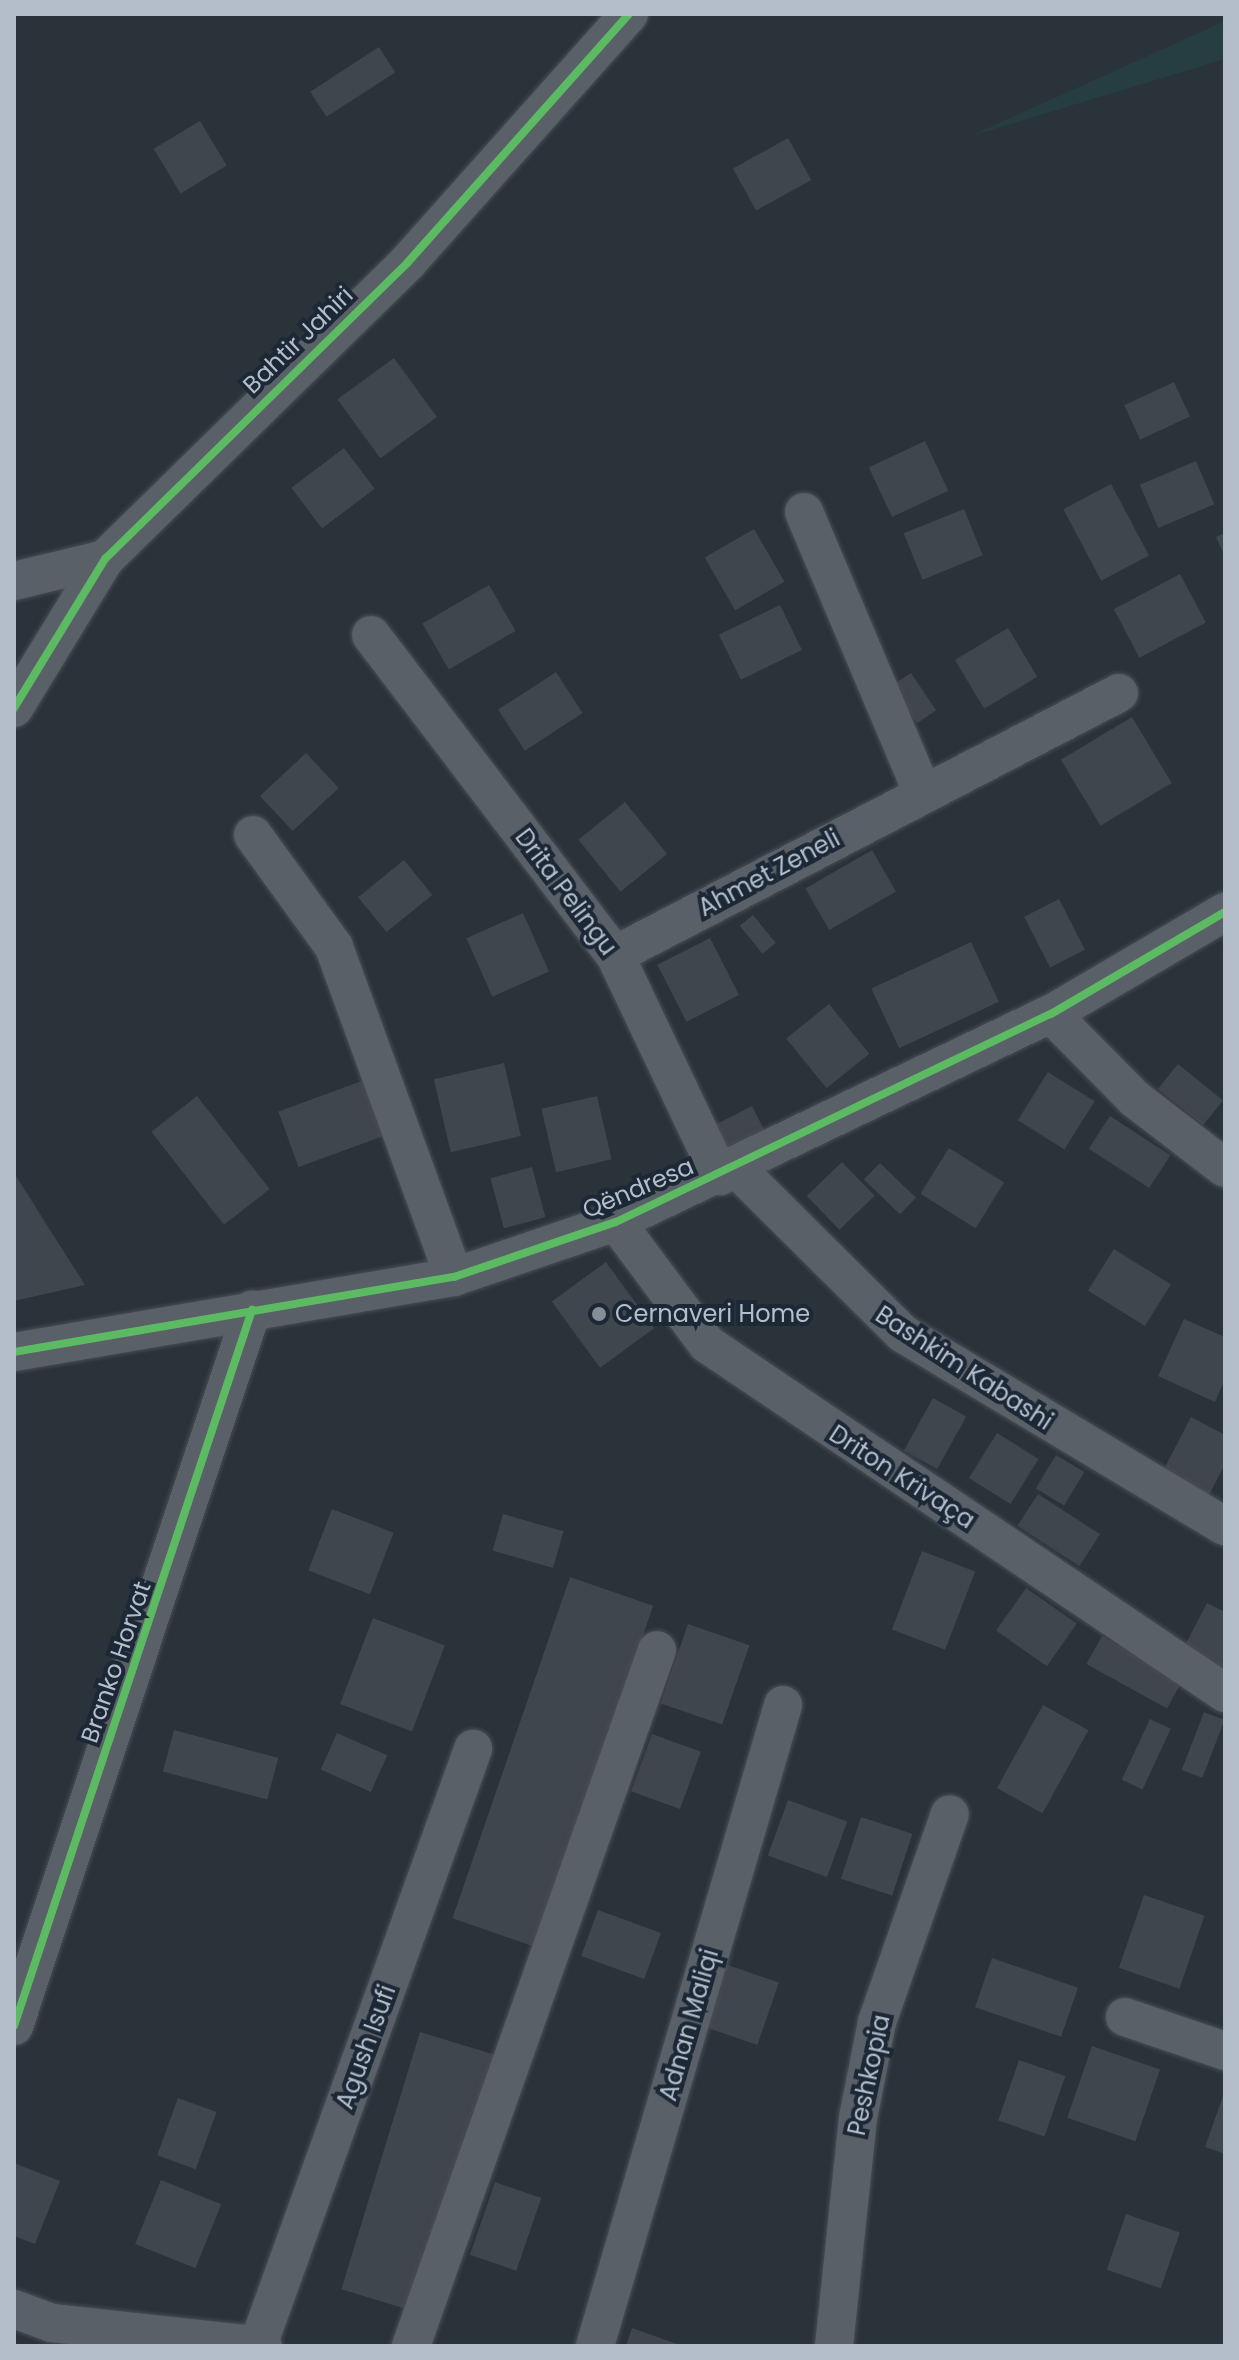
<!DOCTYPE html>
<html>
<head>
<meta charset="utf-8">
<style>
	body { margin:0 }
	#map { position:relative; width:1239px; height:2360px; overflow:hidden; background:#2a323a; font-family:Poppins,sans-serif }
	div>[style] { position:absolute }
	.green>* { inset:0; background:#263e41 }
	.building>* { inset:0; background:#40464d; transform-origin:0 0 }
	.roads { filter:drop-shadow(0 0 2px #484e54) drop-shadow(0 0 2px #484e54) }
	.minor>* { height:38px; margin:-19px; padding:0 19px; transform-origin:19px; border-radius:19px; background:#5a6068 }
	.cycleway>* { height:8px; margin:-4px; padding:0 4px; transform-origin:4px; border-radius:4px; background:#5cba63 }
	.dots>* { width:22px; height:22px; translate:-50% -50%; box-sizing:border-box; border:4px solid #1c2836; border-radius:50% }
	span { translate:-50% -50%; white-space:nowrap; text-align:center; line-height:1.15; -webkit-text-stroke:8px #1c2836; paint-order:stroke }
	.street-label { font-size:24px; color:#b4becb }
	.poi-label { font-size:24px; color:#b4becb }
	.left { translate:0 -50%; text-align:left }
	.frame { position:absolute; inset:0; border:16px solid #b4becb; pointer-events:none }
</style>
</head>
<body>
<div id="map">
	<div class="green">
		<div style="clip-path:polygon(1225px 21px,1225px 59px,968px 137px)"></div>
	</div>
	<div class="building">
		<div style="left:379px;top:47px;width:30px;height:82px;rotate:57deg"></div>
		<div style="left:200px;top:121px;width:52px;height:54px;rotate:59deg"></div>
		<div style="left:788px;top:138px;width:48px;height:63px;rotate:61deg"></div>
		<div style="left:394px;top:358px;width:73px;height:70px;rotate:54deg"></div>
		<div style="left:1174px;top:382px;width:38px;height:55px;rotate:65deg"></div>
		<div style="left:925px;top:441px;width:55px;height:62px;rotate:65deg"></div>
		<div style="left:344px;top:448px;width:51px;height:66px;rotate:53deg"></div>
		<div style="left:1196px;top:461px;width:47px;height:61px;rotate:67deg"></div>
		<div style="left:1111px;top:484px;width:81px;height:54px;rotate:62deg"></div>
		<div style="left:964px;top:509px;width:50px;height:65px;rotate:68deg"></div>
		<div style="left:754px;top:529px;width:61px;height:57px;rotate:60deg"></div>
		<div style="clip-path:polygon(1225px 533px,1225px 557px,1216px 537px)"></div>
		<div style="left:1180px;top:574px;width:55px;height:75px;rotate:62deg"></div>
		<div style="left:489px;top:585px;width:53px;height:77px;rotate:60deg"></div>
		<div style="left:780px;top:605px;width:50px;height:68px;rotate:64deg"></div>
		<div style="left:1008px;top:628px;width:57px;height:62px;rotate:59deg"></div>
		<div style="left:556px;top:672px;width:49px;height:69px;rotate:57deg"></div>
		<div style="left:911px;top:673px;width:45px;height:23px;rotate:56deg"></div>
		<div style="left:1132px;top:717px;width:77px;height:83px;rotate:59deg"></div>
		<div style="left:306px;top:753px;width:48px;height:63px;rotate:47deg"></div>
		<div style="left:625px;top:802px;width:67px;height:60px;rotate:51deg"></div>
		<div style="left:872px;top:850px;width:48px;height:77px;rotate:60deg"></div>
		<div style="left:404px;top:860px;width:45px;height:59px;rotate:51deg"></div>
		<div style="left:1059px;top:899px;width:57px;height:39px;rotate:63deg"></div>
		<div style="left:523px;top:913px;width:64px;height:62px;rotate:66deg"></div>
		<div style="left:753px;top:915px;width:36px;height:17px;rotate:51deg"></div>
		<div style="left:710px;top:938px;width:64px;height:59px;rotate:63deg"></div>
		<div style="left:971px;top:942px;width:66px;height:110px;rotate:65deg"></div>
		<div style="left:829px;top:1004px;width:64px;height:55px;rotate:51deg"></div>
		<div style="left:504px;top:1063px;width:75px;height:72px;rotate:77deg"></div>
		<div style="left:1178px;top:1064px;width:58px;height:32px;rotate:39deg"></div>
		<div style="left:1048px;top:1072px;width:55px;height:57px;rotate:32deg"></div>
		<div style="left:362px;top:1081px;width:59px;height:89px;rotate:70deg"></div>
		<div style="left:197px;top:1096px;width:118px;height:58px;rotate:52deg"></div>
		<div style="left:597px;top:1096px;width:65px;height:57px;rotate:77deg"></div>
		<div style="left:752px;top:1106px;width:27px;height:46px;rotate:63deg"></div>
		<div style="left:1110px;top:1116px;width:72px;height:39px;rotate:33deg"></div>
		<div style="left:949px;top:1148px;width:65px;height:54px;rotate:32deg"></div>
		<div style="left:842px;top:1162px;width:47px;height:49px;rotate:46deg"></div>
		<div style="left:880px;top:1163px;width:50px;height:23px;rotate:44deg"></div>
		<div style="left:532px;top:1167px;width:52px;height:43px;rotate:75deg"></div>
		<div style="clip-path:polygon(14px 1173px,85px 1285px,14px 1301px)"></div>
		<div style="left:1114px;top:1249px;width:67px;height:49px;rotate:32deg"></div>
		<div style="left:606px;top:1262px;width:82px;height:67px;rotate:54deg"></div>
		<div style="clip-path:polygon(1184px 1319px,1225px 1337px,1225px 1379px,1215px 1402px,1158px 1376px)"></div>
		<div style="left:933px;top:1398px;width:38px;height:60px;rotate:29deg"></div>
		<div style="clip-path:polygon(1191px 1417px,1225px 1435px,1225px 1464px,1209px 1495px,1163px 1471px)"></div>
		<div style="left:997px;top:1433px;width:49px;height:53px;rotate:32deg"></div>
		<div style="left:1056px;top:1455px;width:33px;height:39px;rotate:31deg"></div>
		<div style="left:1038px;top:1494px;width:74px;height:38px;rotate:33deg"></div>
		<div style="left:332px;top:1509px;width:66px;height:66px;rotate:21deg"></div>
		<div style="left:503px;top:1514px;width:63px;height:38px;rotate:16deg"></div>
		<div style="left:922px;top:1551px;width:57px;height:84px;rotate:21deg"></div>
		<div style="left:570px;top:1577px;width:88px;height:361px;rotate:19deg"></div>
		<div style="left:1026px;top:1588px;width:62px;height:52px;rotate:35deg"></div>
		<div style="clip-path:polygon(1207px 1603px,1225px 1612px,1225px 1681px,1179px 1657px)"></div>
		<div style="left:373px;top:1618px;width:77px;height:92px;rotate:21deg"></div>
		<div style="left:688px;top:1624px;width:65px;height:84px;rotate:19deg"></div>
		<div style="left:1102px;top:1636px;width:92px;height:32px;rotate:29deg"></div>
		<div style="left:1043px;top:1705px;width:52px;height:95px;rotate:29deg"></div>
		<div style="left:1204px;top:1712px;width:22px;height:62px;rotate:21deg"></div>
		<div style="left:1150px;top:1719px;width:23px;height:67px;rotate:25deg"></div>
		<div style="left:174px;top:1730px;width:108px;height:43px;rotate:15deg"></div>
		<div style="left:337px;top:1733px;width:55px;height:40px;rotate:24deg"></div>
		<div style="left:652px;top:1734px;width:52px;height:61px;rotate:20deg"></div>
		<div style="left:788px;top:1800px;width:63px;height:59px;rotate:20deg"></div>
		<div style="left:861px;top:1817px;width:54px;height:65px;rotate:18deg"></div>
		<div style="left:1144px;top:1895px;width:64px;height:77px;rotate:19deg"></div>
		<div style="left:598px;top:1910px;width:67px;height:49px;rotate:20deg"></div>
		<div style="left:992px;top:1958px;width:91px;height:52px;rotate:19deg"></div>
		<div style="left:725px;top:1964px;width:57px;height:66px;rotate:19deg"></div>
		<div style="left:420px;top:2032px;width:78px;height:269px;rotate:17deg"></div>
		<div style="left:1092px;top:2046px;width:72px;height:76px;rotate:19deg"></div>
		<div style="left:1019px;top:2060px;width:49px;height:64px;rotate:19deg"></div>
		<div style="clip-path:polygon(1225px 2090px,1225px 2154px,1205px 2147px)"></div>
		<div style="left:178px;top:2098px;width:41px;height:61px;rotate:20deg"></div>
		<div style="clip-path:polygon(14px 2163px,60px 2181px,35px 2244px,14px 2236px)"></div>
		<div style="left:161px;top:2180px;width:65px;height:69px;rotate:22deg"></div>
		<div style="left:495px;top:2182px;width:49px;height:77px;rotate:19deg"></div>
		<div style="left:1126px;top:2214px;width:57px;height:59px;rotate:19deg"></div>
		<div style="clip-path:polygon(632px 2328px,683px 2346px,626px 2346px)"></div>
	</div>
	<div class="roads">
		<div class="minor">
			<div style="left:804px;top:512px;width:303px;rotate:67.1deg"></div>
			<div style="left:14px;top:581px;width:94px;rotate:-13.6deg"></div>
			<div style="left:371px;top:635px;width:402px;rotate:52.7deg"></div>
			<div style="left:615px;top:955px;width:245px;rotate:64.6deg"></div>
			<div style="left:14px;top:708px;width:175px;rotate:-58.6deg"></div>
			<div style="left:105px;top:559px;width:424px;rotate:-44.4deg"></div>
			<div style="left:408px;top:262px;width:332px;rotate:-48.3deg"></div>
			<div style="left:253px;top:835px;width:138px;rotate:54.1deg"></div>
			<div style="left:334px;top:947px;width:351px;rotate:70deg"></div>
			<div style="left:615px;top:955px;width:568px;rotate:-27.47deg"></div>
			<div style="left:1051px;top:1014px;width:120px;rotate:45.3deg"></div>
			<div style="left:1135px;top:1099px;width:113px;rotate:37.5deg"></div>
			<div style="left:736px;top:1168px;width:234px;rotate:44.8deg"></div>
			<div style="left:902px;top:1333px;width:376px;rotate:30.9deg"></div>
			<div style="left:616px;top:1222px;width:152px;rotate:53.3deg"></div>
			<div style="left:707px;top:1344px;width:625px;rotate:33.97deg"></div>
			<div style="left:14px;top:1352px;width:446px;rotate:-9.7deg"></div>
			<div style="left:454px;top:1277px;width:171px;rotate:-18.8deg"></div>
			<div style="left:616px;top:1222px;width:482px;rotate:-25.6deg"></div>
			<div style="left:1051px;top:1014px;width:202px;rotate:-30.4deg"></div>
			<div style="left:1125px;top:2017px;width:106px;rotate:18.8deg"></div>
			<div style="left:14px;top:2026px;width:755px;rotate:-71.61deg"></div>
			<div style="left:14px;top:2309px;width:40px;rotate:20.2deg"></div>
			<div style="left:52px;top:2323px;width:212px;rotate:6.2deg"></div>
			<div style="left:258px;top:2345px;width:634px;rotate:-70.16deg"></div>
			<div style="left:411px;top:2346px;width:738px;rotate:-70.53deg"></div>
			<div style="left:595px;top:2346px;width:668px;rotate:-73.65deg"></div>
			<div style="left:834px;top:2346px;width:229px;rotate:-84deg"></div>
			<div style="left:858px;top:2118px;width:98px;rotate:-78.8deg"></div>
			<div style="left:877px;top:2022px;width:220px;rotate:-70.7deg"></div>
		</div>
	</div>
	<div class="cycleway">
		<div style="left:14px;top:708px;width:175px;rotate:-58.6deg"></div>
		<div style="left:105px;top:559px;width:424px;rotate:-44.4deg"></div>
		<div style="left:408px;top:262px;width:332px;rotate:-48.3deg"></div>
		<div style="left:14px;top:1352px;width:446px;rotate:-9.7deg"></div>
		<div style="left:454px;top:1277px;width:171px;rotate:-18.8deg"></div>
		<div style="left:616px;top:1222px;width:482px;rotate:-25.6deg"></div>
		<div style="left:1051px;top:1014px;width:202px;rotate:-30.4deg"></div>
		<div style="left:14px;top:2026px;width:755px;rotate:-71.61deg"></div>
	</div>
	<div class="dots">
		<div style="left:599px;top:1314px;background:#848d98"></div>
	</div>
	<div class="street-label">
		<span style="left:298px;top:340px;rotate:-44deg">Bahtir Jahiri</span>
		<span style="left:769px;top:873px;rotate:-28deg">Ahmet Zeneli</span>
		<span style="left:566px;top:892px;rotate:53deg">Drita Pelingu</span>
		<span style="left:638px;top:1188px;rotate:-23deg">Qëndresa</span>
		<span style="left:964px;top:1368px;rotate:33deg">Bashkim Kabashi</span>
		<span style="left:902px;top:1477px;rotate:33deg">Driton Krivaça</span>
		<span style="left:116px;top:1662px;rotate:-71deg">Branko Horvat</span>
		<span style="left:689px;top:2025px;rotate:-74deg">Adnan Maliqi</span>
		<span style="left:366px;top:2047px;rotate:-70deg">Agush Isufi</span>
		<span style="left:869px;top:2075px;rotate:-78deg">Peshkopia</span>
	</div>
	<div class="poi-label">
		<span class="left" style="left:615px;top:1314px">Cernaveri Home</span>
	</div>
	<div class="frame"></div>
</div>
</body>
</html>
